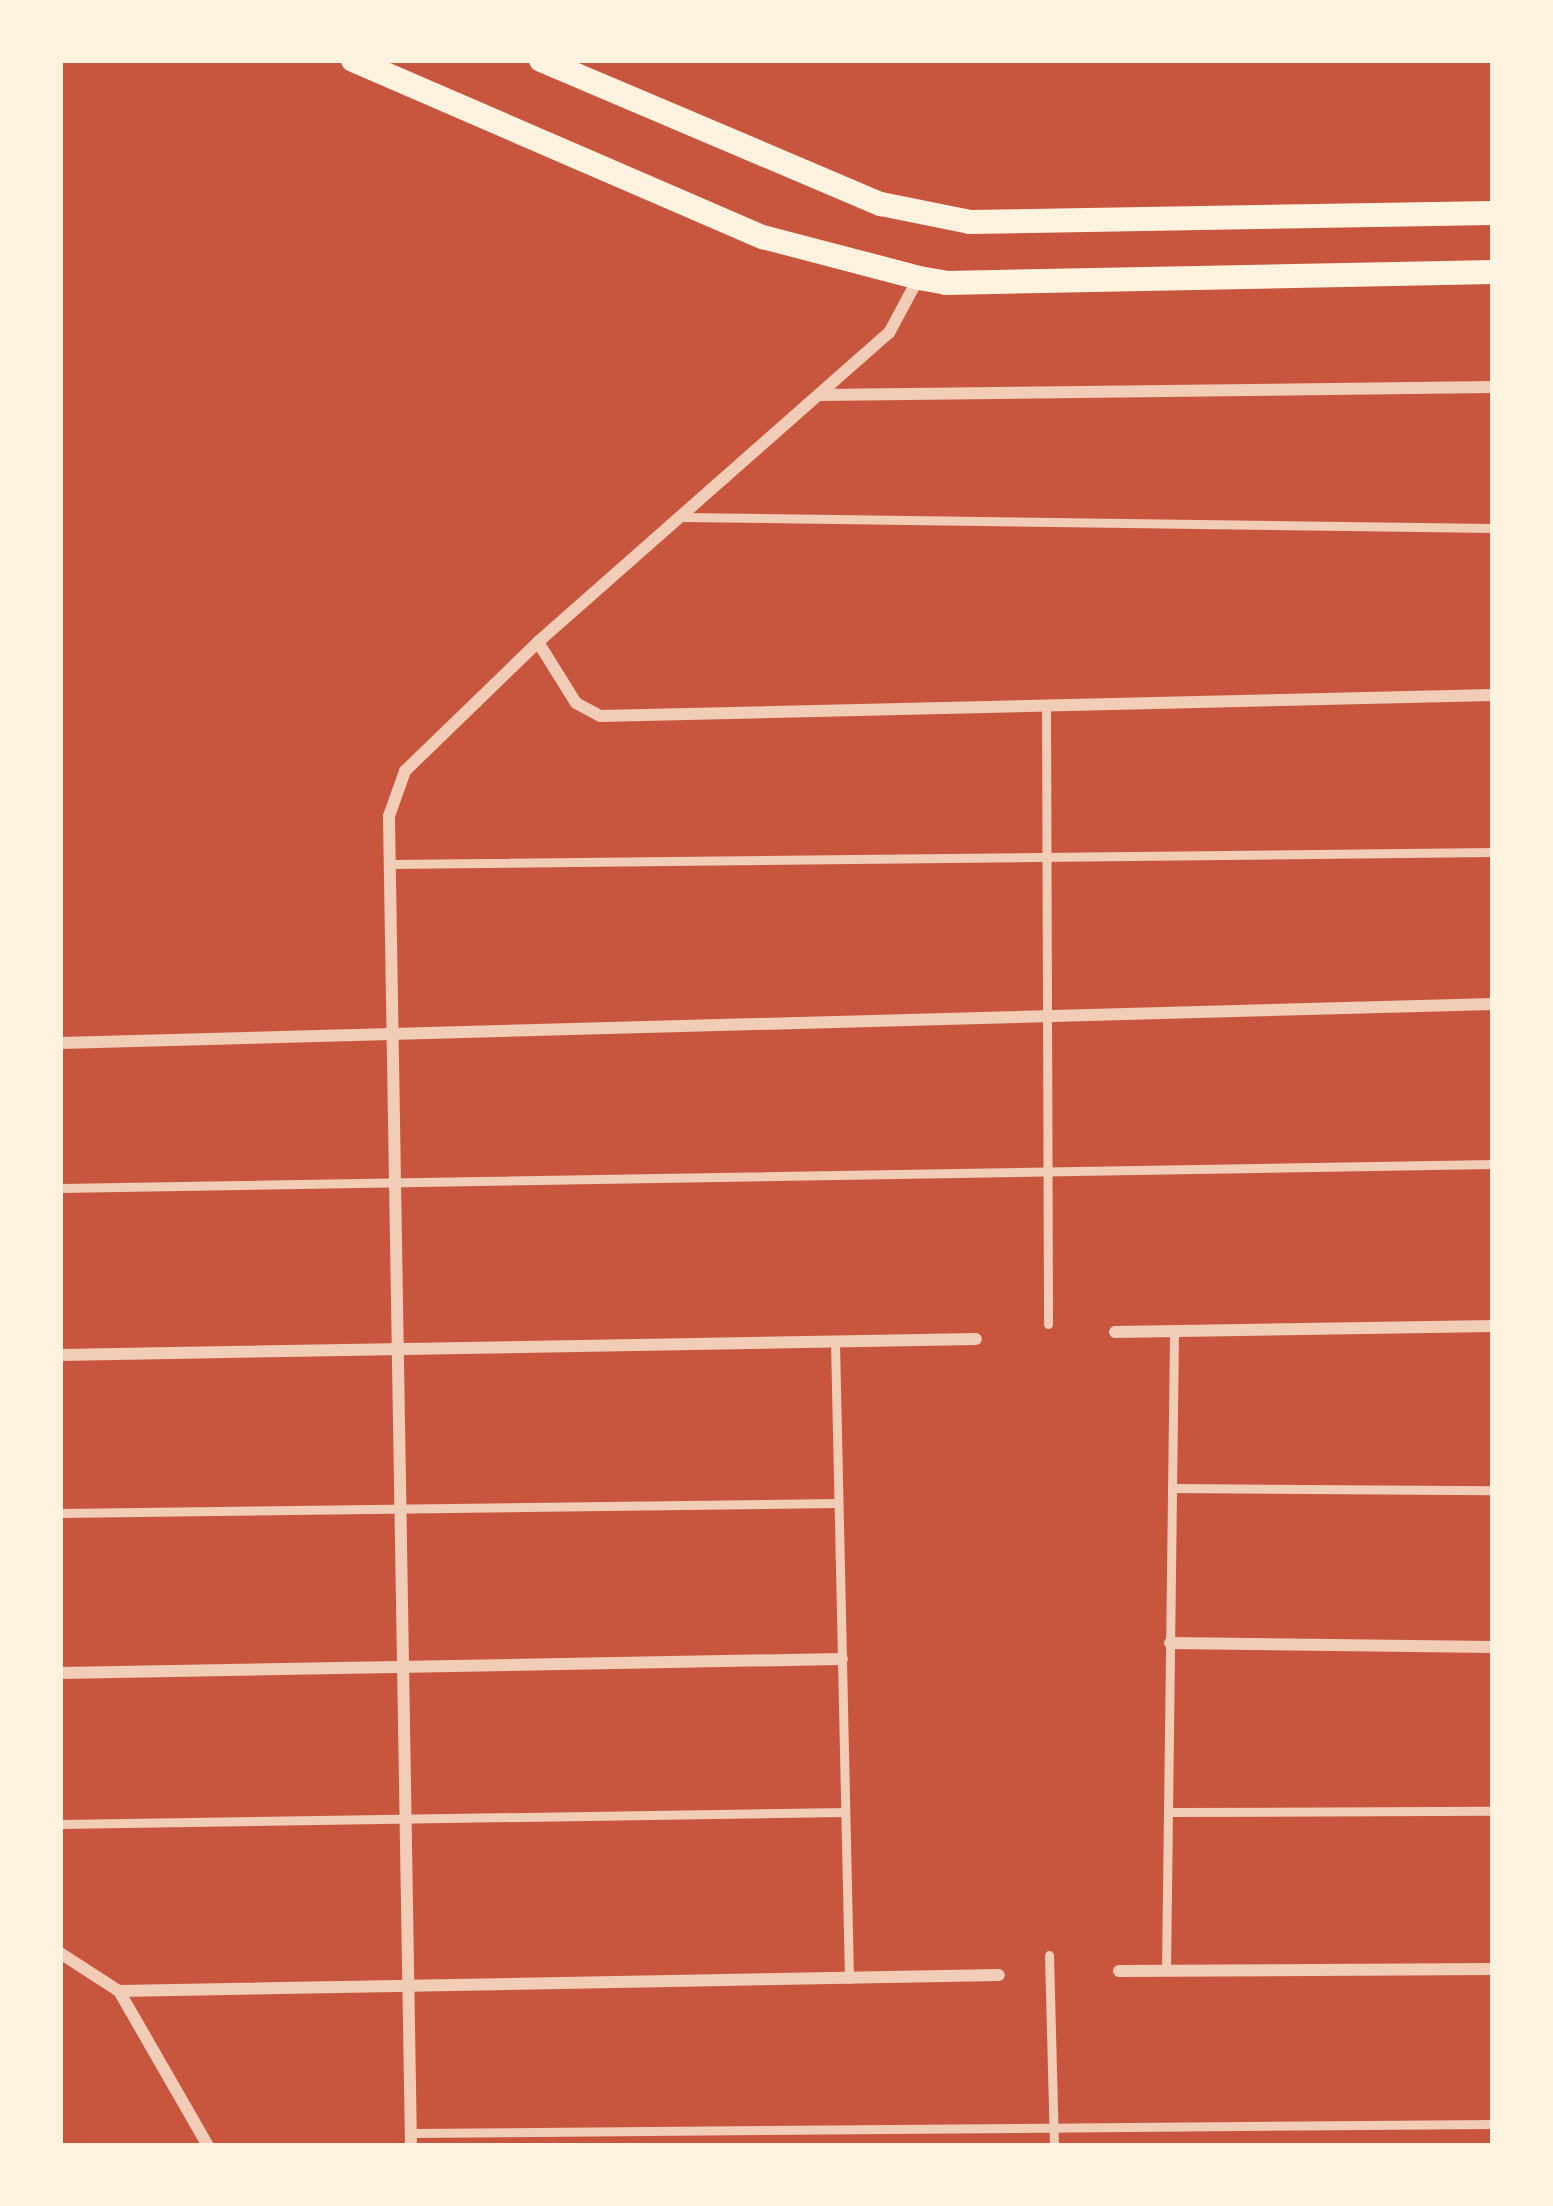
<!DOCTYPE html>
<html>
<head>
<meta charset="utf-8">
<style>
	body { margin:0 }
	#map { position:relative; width:1553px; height:2206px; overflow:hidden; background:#c8553d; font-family:"Roboto Condensed",sans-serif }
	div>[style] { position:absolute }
	.service>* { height:9px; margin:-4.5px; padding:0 4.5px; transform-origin:4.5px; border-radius:4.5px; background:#f1ccb7 }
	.minor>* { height:12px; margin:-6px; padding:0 6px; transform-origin:6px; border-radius:6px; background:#f1ccb7 }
	.secondary>* { height:24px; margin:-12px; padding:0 12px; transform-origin:12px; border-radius:12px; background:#fff3e0 }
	span { translate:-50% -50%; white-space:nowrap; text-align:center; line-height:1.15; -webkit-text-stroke:12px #fff3e0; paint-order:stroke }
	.frame { position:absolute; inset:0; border:63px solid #fff3e0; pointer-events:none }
</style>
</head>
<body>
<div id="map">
	<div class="service">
		<div style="left:681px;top:517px;width:812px;rotate:0.78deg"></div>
		<div style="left:1046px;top:706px;width:618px;rotate:89.81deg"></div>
		<div style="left:390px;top:864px;width:1103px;rotate:-0.62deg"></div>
		<div style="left:60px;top:1188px;width:1433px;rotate:-0.96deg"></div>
		<div style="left:835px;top:1342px;width:637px;rotate:88.74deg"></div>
		<div style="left:1172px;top:1488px;width:321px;rotate:0.4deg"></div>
		<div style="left:60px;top:1513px;width:778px;rotate:-0.74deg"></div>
		<div style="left:1168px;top:1812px;width:325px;rotate:-0.2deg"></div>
		<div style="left:60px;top:1824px;width:785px;rotate:-0.88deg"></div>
		<div style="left:1049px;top:1955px;width:191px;rotate:88.5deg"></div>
		<div style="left:1166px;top:1971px;width:641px;rotate:-89.28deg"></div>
		<div style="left:411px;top:2133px;width:1082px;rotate:-0.48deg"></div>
	</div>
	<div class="minor">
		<div style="left:820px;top:395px;width:673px;rotate:-0.68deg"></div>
		<div style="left:538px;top:642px;width:72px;rotate:58.1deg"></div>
		<div style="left:576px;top:703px;width:27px;rotate:28deg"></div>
		<div style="left:600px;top:716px;width:893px;rotate:-1.35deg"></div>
		<div style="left:60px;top:1043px;width:1434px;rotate:-1.56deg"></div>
		<div style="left:1115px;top:1332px;width:378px;rotate:-0.9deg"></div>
		<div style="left:60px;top:1355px;width:916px;rotate:-1deg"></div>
		<div style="left:1170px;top:1643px;width:323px;rotate:0.7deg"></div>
		<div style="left:60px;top:1673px;width:782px;rotate:-1.03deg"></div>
		<div style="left:60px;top:1953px;width:70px;rotate:32.8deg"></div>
		<div style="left:119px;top:1991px;width:179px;rotate:60.1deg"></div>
		<div style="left:1119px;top:1971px;width:374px;rotate:-0.3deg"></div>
		<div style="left:119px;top:1991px;width:880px;rotate:-1.04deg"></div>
		<div style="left:411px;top:2146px;width:1330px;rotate:-90.95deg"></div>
		<div style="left:389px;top:816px;width:48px;rotate:-70.4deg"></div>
		<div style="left:405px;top:771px;width:185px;rotate:-44.1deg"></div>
		<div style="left:538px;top:642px;width:468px;rotate:-41.4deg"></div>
		<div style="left:889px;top:333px;width:61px;rotate:-61.8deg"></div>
	</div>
	<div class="secondary">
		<div style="left:353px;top:60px;width:447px;rotate:23.4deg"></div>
		<div style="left:763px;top:237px;width:161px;rotate:14.7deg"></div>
		<div style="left:919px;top:278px;width:27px;rotate:10deg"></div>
		<div style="left:946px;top:283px;width:547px;rotate:-1.15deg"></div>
		<div style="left:541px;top:60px;width:369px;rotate:23deg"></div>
		<div style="left:881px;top:204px;width:91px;rotate:11.4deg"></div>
		<div style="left:970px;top:222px;width:523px;rotate:-0.99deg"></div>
	</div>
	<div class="frame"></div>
</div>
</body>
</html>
